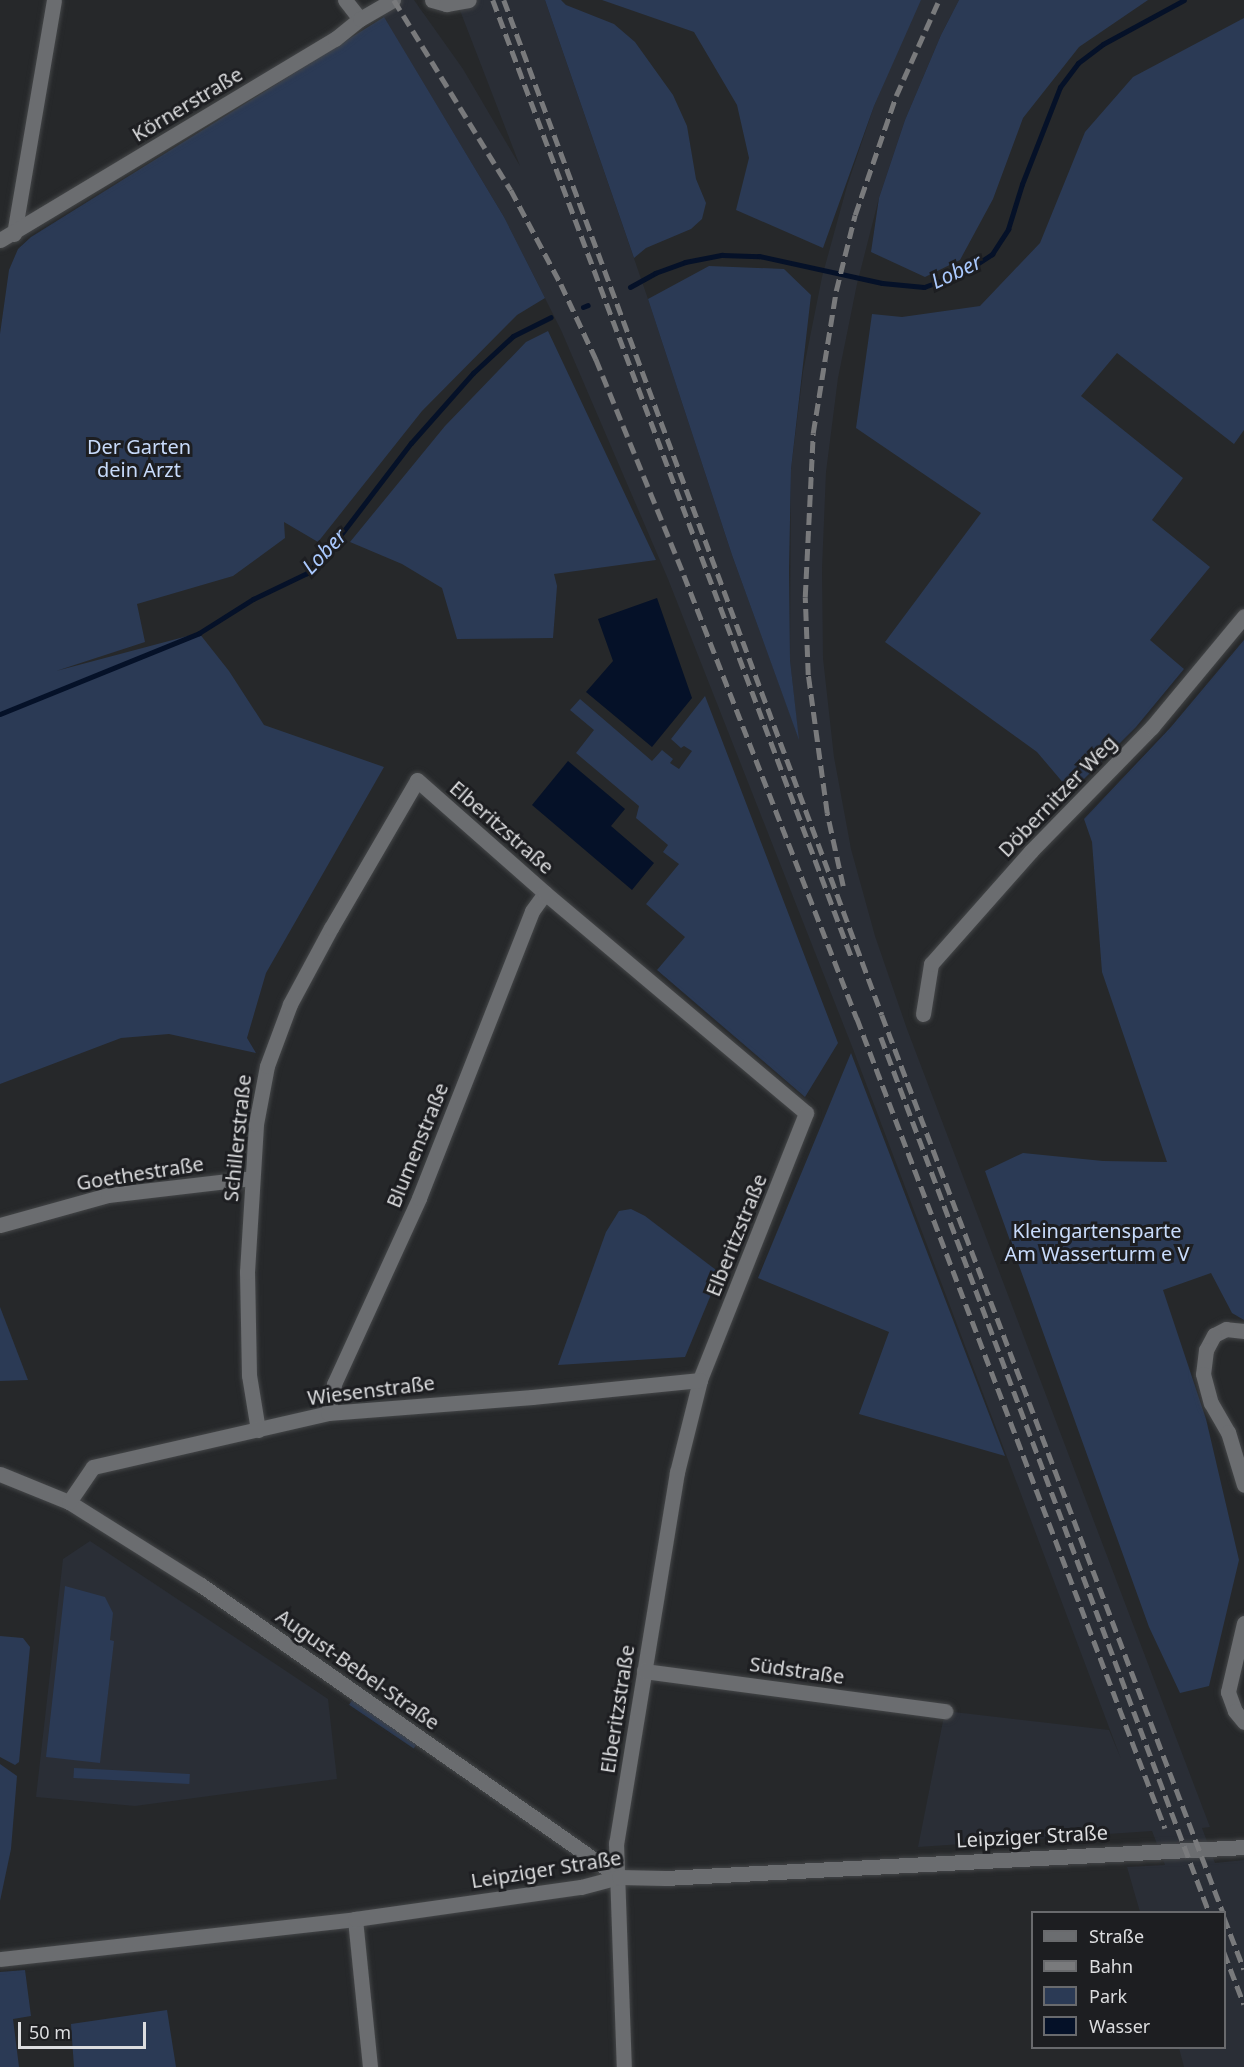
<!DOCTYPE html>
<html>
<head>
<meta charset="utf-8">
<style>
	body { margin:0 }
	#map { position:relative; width:1244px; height:2067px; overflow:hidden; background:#26282a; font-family:"Noto Sans",sans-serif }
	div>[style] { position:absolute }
	.built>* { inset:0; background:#2a2e36 }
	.green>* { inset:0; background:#2b3a55; transform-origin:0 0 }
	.water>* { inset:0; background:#051128 }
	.stream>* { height:5px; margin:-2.5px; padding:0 2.5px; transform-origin:2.5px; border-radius:2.5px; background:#051128 }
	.roads { filter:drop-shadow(0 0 2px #444648) drop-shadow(0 0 2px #444648) }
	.minor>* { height:15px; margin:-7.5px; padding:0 7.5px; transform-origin:7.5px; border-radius:7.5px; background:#6b6d70 }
	.rail>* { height:4.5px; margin-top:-2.25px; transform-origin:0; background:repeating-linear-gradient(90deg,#797a7c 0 12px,transparent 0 18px) }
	span { translate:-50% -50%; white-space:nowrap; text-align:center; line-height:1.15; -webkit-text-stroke:6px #1d1e21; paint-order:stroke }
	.street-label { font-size:20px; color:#dcdddf }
	.park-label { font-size:20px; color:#c8dbfb }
	.water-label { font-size:21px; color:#a9c8fd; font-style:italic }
	.legend { position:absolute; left:1031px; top:1911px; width:195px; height:138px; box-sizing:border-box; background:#1d1e21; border:2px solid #696a6d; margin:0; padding:8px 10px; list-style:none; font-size:18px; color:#dcdddf }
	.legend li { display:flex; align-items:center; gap:12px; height:30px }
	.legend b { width:30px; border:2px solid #696a6d }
	.scale { position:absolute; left:18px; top:2022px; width:128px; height:27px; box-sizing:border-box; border:3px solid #dcdddf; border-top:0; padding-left:8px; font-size:18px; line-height:21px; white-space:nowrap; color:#dcdddf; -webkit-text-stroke:4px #1d1e21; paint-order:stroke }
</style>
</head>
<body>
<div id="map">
	<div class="built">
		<div style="clip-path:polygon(383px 0,414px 0,463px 69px,520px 166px,456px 0,545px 0,648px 299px,732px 555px,798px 736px,790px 660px,791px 469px,803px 372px,822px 277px,847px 186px,874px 106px,909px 22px,921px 0,959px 0,941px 35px,905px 120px,879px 198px,857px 284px,838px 378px,826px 472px,822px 569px,823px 658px,834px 757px,851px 849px,875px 936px,907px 1029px,1210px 1827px,1202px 1828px,1215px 1863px,1244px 1860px,1244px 2067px,1184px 2067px,1179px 2048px,1224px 2048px,1224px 1912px,1140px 1912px,1127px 1867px,1165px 1865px,1152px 1831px,918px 1847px,945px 1711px,1109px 1730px,1121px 1759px,853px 1049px,668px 579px,561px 330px,504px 217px,376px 5px)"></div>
		<div style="clip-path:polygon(90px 1541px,328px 1699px,337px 1779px,135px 1806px,36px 1797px,63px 1559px)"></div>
	</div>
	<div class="green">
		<div style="clip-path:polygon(545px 0,561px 0,566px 5px,614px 24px,635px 42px,673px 95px,687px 126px,696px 179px,706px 203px,702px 219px,691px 229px,646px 248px,634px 258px)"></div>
		<div style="clip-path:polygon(602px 0,921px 0,874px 106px,823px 248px,736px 210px,749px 158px,737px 105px,694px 32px)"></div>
		<div style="clip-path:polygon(959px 0,1148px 0,1079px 47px,1023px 118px,993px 199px,960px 260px,925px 277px,871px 252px,879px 198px,905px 120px,941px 35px)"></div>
		<div style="clip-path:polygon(384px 17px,504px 217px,545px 298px,517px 315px,422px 411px,318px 542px,284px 522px,285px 538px,233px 576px,137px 604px,145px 642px,56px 671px,199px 633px,229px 671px,264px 725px,384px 767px,266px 973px,247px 1038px,256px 1053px,169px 1034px,121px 1038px,0 1084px,0 334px,9px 270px,18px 249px,31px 237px)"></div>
		<div style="clip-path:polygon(1244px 18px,1244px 430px,1234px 444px,1117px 353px,1081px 396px,1183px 478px,1152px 520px,1210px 567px,1150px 640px,1184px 669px,1136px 727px,1071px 792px,1037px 752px,885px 642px,981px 513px,856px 428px,872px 314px,902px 317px,980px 306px,1040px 243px,1085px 132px,1133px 77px)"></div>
		<div style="clip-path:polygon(709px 266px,784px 269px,811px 295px,791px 469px,789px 570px,790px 660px,799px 740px,732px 555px,648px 299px)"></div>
		<div style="clip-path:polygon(548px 331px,656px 560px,554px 574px,557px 586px,553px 638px,457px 639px,442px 588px,402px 564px,350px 542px,445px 426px,526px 342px)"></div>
		<div style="clip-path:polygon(1244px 640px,1244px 1320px,1232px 1313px,1211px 1273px,1163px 1290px,1206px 1419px,1239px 1560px,1209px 1686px,1180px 1693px,1149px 1627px,985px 1171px,1023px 1153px,1103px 1161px,1167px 1162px,1102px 972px,1092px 842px,1084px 819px,1171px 727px)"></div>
		<div style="clip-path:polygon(705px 696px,838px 1043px,805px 1097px,657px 970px,685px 937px,646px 904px,679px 864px,663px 852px,668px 845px,636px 818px,639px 806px,576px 753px,594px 730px,570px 710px,580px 699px,652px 761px,662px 750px,673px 759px,670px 763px,679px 769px,692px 751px,684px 746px,681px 748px,671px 739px)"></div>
		<div style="clip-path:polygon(851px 1053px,1005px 1456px,859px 1414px,889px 1332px,758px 1278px)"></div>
		<div style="clip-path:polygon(631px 1209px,645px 1216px,720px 1273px,685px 1357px,558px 1365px,606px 1232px,619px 1211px)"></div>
		<div style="clip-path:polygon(0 1307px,28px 1380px,0 1381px)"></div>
		<div style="clip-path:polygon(65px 1586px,105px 1597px,113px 1613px,110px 1640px,114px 1641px,100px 1763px,46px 1757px)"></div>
		<div style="clip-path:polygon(0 1636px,23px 1638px,30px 1647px,19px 1762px,15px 1765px,0 1757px)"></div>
		<div style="left:353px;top:1699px;width:78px;height:7px;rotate:34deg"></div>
		<div style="clip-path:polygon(0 1764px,17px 1776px,11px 1849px,0 1901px)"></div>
		<div style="left:74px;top:1768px;width:116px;height:10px;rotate:3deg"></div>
		<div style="clip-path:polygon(25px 1970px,31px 2016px,13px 2019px,19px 2067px,0 2067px,0 1972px)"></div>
		<div style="clip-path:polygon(167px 2010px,176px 2067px,74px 2067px,71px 2024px)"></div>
	</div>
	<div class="water">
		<div style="clip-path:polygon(657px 598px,692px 698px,652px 747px,586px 692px,613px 661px,598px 619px)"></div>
		<div style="clip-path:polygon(568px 761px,625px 809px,611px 826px,654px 863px,632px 890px,532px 805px)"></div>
	</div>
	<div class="stream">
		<div style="left:630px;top:287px;width:29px;rotate:-29deg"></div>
		<div style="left:655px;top:273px;width:32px;rotate:-20deg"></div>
		<div style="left:685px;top:262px;width:38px;rotate:-11deg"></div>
		<div style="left:722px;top:255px;width:37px;rotate:2deg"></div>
		<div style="left:759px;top:256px;width:126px;rotate:12.4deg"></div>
		<div style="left:882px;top:283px;width:42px;rotate:5.4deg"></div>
		<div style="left:924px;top:287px;width:41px;rotate:-19.7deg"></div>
		<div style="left:963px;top:273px;width:35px;rotate:-33deg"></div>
		<div style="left:992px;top:254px;width:30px;rotate:-57deg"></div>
		<div style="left:1008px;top:229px;width:47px;rotate:-72.7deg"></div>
		<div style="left:1022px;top:184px;width:104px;rotate:-68.6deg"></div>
		<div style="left:1060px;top:87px;width:30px;rotate:-53deg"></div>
		<div style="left:1078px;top:63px;width:31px;rotate:-37deg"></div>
		<div style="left:1103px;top:44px;width:92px;rotate:-28.5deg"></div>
		<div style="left:583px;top:307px;width:5px;rotate:-22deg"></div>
		<div style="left:0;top:714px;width:215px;rotate:-22.1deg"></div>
		<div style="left:199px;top:633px;width:64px;rotate:-32.2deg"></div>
		<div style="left:253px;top:599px;width:60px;rotate:-25.7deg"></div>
		<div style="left:307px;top:573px;width:27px;rotate:-45deg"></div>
		<div style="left:326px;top:554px;width:140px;rotate:-52.6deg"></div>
		<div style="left:411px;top:443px;width:94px;rotate:-48.5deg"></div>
		<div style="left:473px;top:373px;width:54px;rotate:-42.8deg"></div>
		<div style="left:513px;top:336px;width:42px;rotate:-26.6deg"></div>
	</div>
	<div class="roads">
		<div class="minor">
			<div style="left:345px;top:0;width:24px;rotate:52deg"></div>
			<div style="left:432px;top:0;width:15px;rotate:16deg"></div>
			<div style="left:446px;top:4px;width:23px;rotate:-10deg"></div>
			<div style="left:14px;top:234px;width:237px;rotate:-80.3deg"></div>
			<div style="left:0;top:240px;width:391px;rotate:-31deg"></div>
			<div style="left:335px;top:39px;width:32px;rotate:-39deg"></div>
			<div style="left:360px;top:19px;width:38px;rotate:-30deg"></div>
			<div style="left:923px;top:1014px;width:51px;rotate:-80.9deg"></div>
			<div style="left:931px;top:964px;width:151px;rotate:-48.5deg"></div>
			<div style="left:1031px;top:851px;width:173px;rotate:-45.7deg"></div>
			<div style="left:1152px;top:727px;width:144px;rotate:-50.3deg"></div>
			<div style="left:0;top:1225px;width:112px;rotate:-15.5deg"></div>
			<div style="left:108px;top:1195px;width:145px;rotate:-6.7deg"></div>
			<div style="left:1244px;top:1331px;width:18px;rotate:-174deg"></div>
			<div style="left:1226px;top:1329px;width:13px;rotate:153deg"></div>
			<div style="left:1214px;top:1335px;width:17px;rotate:118deg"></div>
			<div style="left:1206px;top:1350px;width:24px;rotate:97deg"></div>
			<div style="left:1203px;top:1374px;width:30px;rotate:75deg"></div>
			<div style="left:1211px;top:1403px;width:34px;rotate:60deg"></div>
			<div style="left:1228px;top:1432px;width:55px;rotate:73.2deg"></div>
			<div style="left:328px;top:1413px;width:30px;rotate:-78deg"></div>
			<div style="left:334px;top:1384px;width:205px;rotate:-65.4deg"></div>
			<div style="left:419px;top:1198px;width:308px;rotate:-68.5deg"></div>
			<div style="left:532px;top:911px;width:22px;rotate:-54deg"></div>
			<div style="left:258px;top:1430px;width:56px;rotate:-99.3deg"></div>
			<div style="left:249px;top:1375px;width:103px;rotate:-91.1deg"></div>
			<div style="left:247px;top:1272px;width:148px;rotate:-86.5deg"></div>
			<div style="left:256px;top:1124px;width:59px;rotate:-79.3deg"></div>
			<div style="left:267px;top:1066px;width:66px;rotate:-69.6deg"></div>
			<div style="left:290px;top:1004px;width:86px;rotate:-61.7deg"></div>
			<div style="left:331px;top:928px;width:171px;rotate:-59.8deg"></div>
			<div style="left:417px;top:780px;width:171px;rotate:41.4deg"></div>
			<div style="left:545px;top:893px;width:341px;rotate:40.1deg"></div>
			<div style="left:806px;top:1113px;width:287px;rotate:111.7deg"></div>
			<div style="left:700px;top:1380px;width:95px;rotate:104deg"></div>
			<div style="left:677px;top:1472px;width:376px;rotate:99.3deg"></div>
			<div style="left:616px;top:1843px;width:224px;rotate:88deg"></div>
			<div style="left:0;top:1474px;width:74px;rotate:22.1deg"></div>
			<div style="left:69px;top:1502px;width:156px;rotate:32.2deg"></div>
			<div style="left:201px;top:1585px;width:510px;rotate:34.94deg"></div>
			<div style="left:69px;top:1502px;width:42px;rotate:-55.6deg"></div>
			<div style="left:93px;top:1467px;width:241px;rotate:-12.9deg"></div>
			<div style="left:328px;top:1413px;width:205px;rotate:-4.5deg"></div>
			<div style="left:532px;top:1397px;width:169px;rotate:-5.8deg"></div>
			<div style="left:1244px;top:1623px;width:71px;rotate:103.1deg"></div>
			<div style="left:1228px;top:1692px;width:20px;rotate:70deg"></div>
			<div style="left:1235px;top:1711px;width:14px;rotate:51deg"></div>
			<div style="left:644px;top:1671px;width:304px;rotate:7.6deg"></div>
			<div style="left:355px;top:1919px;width:149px;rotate:84.2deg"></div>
			<div style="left:0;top:1959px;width:357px;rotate:-6.4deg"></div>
			<div style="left:355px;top:1919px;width:228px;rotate:-8.1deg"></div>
			<div style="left:581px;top:1887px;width:39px;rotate:-15deg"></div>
			<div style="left:619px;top:1877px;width:46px;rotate:1.2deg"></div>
			<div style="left:665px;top:1878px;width:580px;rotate:-3.06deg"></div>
		</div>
	</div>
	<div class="rail">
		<div style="left:394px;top:0;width:223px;rotate:58.4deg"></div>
		<div style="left:511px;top:190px;width:106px;rotate:62deg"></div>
		<div style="left:561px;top:284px;width:83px;rotate:65deg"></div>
		<div style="left:596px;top:359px;width:233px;rotate:67.8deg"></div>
		<div style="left:684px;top:575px;width:476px;rotate:68.7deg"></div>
		<div style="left:857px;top:1018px;width:867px;rotate:69.18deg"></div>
		<div style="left:493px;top:0;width:1023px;rotate:69.46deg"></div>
		<div style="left:504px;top:0;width:1083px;rotate:69.57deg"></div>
		<div style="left:882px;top:1015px;width:960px;rotate:69.19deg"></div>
		<div style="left:843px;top:886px;width:75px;rotate:-102.4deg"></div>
		<div style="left:827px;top:813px;width:139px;rotate:-97.8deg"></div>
		<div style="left:808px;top:675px;width:78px;rotate:-92.2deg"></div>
		<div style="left:805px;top:597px;width:164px;rotate:-87.2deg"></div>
		<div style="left:813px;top:433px;width:144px;rotate:-80.8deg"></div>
		<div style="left:836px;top:291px;width:78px;rotate:-76deg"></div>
		<div style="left:855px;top:215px;width:126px;rotate:-71deg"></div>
		<div style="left:896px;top:96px;width:105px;rotate:-65.9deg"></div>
		<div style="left:881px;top:1037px;width:934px;rotate:69.45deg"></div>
		<div style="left:1224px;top:1917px;width:56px;rotate:69deg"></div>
		<div style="left:1224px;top:1952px;width:56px;rotate:69deg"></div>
	</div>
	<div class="street-label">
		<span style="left:187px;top:104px;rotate:-31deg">Körnerstraße</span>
		<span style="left:1057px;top:796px;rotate:-46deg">Döbernitzer Weg</span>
		<span style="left:502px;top:827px;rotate:41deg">Elberitzstraße</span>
		<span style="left:237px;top:1138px;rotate:-84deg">Schillerstraße</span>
		<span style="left:417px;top:1145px;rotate:-68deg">Blumenstraße</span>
		<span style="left:140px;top:1173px;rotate:-9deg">Goethestraße</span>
		<span style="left:736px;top:1235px;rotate:-68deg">Elberitzstraße</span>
		<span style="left:371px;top:1390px;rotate:-7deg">Wiesenstraße</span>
		<span style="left:358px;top:1669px;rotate:35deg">August-Bebel-Straße</span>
		<span style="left:797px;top:1670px;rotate:8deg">Südstraße</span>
		<span style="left:617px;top:1709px;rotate:-81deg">Elberitzstraße</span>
		<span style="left:1032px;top:1836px;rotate:-3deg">Leipziger Straße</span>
		<span style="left:546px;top:1869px;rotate:-9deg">Leipziger Straße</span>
	</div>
	<div class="park-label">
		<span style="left:139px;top:458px">Der Garten<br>dein Arzt</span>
		<span style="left:1097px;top:1242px">Kleingartensparte<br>Am Wasserturm e V</span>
	</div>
	<div class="water-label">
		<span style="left:956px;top:271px;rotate:-25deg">Lober</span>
		<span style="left:324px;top:551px;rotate:-46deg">Lober</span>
	</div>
	<ul class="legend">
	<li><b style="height:8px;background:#6b6d70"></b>Straße</li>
	<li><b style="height:8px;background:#797a7c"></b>Bahn</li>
	<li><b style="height:16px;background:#2b3a55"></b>Park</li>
	<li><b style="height:16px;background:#051128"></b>Wasser</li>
	</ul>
	<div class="scale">50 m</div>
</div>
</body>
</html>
